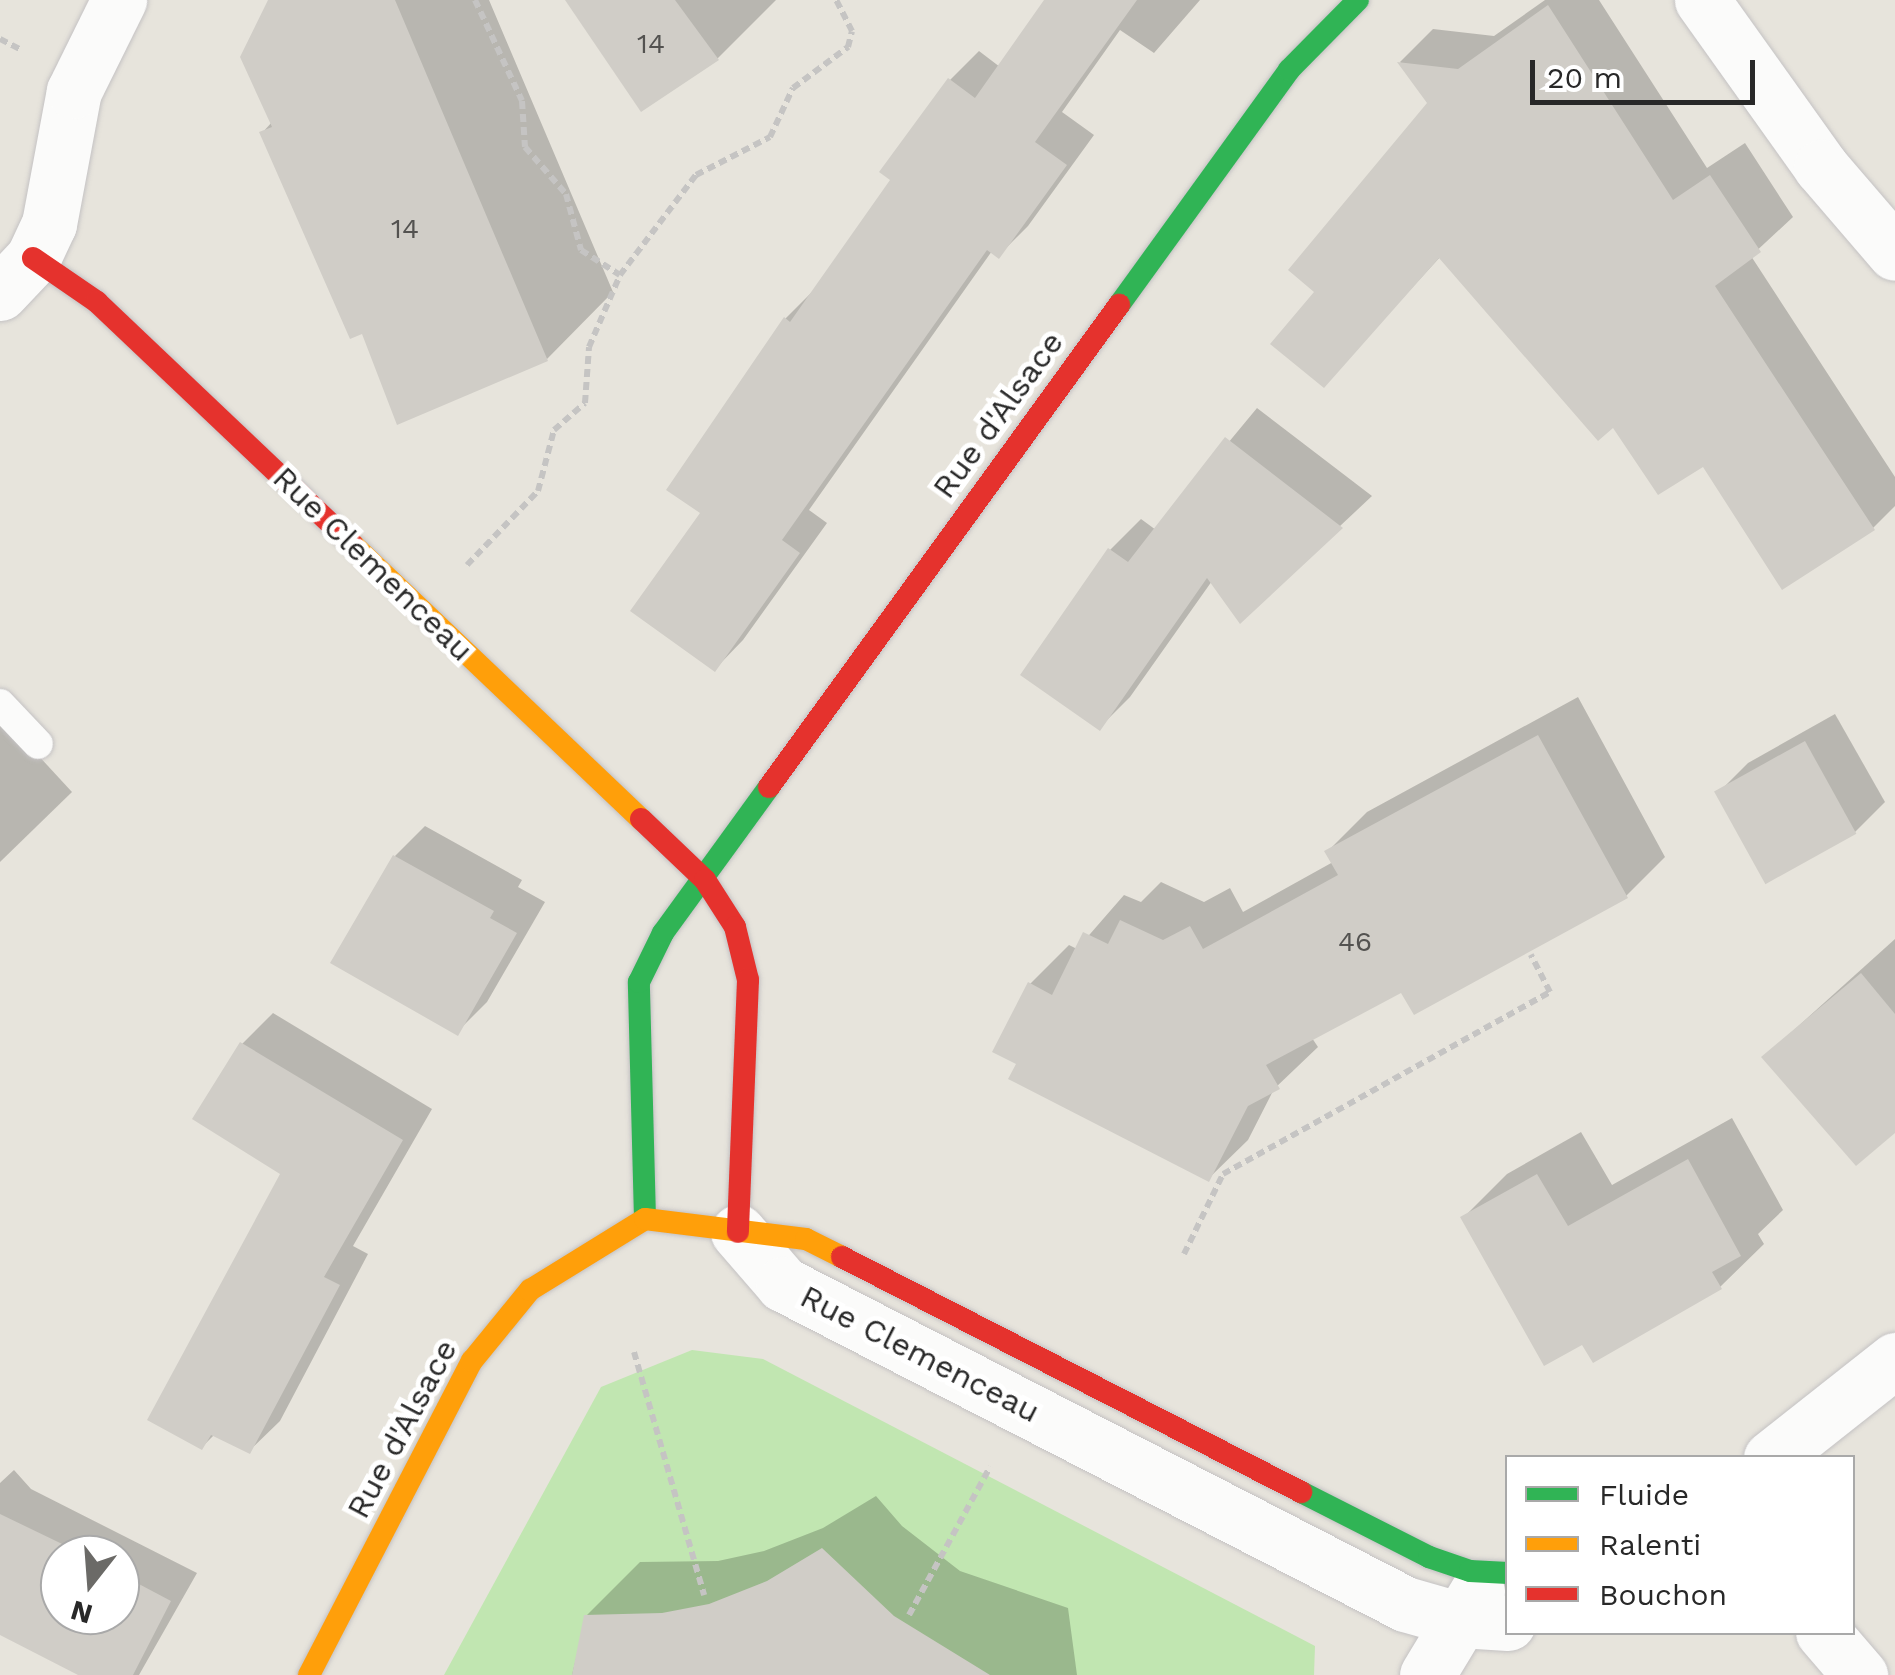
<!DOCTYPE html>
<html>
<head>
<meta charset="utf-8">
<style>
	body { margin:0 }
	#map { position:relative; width:1895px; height:1675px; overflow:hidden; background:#e7e4dc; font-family:"Work Sans",sans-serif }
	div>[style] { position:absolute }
	.green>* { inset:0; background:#c1e6b1 }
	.shadow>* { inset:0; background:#0003 }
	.building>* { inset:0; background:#d0cdc7; transform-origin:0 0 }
	.path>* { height:6px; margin-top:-3px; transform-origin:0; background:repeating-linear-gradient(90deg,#c5c4c3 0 8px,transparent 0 13px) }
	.roads { filter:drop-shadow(0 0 2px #c4c2c3) drop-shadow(0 0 2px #c4c2c3) }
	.lane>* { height:30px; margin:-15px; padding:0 15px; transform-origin:15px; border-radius:15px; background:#fbfbfa }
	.street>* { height:55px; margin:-27.5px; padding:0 27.5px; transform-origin:27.5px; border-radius:27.5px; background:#fbfbfa }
	.fast>* { height:22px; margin:-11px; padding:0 11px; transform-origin:11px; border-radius:11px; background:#30b455 }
	.slow>* { height:22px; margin:-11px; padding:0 11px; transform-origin:11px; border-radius:11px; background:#ff9f0a }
	.jam>* { height:22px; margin:-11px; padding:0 11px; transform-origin:11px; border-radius:11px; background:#e5322d }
	span { translate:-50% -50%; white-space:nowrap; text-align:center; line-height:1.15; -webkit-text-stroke:10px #fff; paint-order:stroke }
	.number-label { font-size:28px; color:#535250 }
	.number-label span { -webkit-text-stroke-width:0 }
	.street-label { font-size:32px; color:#282828 }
	.legend { position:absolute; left:1505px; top:1455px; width:350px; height:180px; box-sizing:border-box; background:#fff; border:2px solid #a9a9a9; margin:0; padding:12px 18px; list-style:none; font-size:30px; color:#282828 }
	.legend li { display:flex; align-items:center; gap:20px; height:50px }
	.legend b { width:50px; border:2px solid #a9a9a9 }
	.north { position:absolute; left:40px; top:1535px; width:100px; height:100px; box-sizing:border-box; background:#fff; border:2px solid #a9a9a9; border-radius:50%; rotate:197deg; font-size:28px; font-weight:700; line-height:40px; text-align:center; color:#282828 }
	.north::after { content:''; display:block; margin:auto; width:35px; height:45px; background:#6b6a67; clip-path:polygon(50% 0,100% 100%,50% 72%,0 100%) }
	.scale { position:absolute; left:1530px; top:60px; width:225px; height:45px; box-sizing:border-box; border:5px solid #282828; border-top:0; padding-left:12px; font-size:30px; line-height:35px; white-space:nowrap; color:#282828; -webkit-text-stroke:8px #fff; paint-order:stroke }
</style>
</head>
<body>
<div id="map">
	<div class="green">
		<div style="clip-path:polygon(692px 1350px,763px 1359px,1315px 1646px,1314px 1675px,444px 1675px,601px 1387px)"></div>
	</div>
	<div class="shadow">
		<div style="clip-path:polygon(271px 0,489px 0,613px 292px,547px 359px,363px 331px,262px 133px,272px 122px)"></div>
		<div style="clip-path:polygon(568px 0,776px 0,718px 58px,642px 109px)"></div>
		<div style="clip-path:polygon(1047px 0,1200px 0,1154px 53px,1120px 30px,1062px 112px,1094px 135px,1028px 226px,999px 255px,992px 251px,809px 510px,827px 523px,743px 640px,715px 669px,704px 512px,785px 319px,814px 290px,893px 179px,950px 80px,979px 51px,1000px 67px)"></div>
		<div style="clip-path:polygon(1545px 0,1599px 0,1707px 168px,1745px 143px,1793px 217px,1751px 256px,1895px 477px,1895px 506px,1873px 528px,1614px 424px,1441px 256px,1324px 384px,1318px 292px,1430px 103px,1400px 62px,1433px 29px,1494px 36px)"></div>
		<div style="clip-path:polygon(1257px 408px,1372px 496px,1240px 620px,1212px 581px,1130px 697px,1099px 728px,1110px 550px,1141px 519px,1156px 530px)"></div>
		<div style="clip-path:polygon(1578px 697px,1665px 857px,1626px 896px,1402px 989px,1312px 1038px,1318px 1047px,1274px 1089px,1248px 1140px,1208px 1179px,1020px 1063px,1030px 984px,1069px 945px,1077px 949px,1124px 895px,1141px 902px,1161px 882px,1204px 902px,1230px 888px,1243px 912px,1333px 862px,1328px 851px,1367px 812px)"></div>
		<div style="clip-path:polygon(0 714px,72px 792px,0 862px)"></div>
		<div style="clip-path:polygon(1835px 714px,1885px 802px,1855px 832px,1767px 882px,1718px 793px,1748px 763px)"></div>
		<div style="clip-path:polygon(425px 826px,522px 880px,518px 887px,545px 902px,487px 1002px,457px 1032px,395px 856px)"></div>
		<div style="clip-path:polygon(1895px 939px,1895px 1130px,1764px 1057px)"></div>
		<div style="clip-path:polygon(273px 1013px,432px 1109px,353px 1246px,368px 1254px,280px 1421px,249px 1451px,215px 1434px,202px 1447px,283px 1173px,242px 1044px)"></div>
		<div style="clip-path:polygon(1732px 1118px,1783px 1210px,1758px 1234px,1764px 1244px,1720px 1287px,1583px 1342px,1463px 1218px,1507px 1174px,1581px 1132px,1612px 1185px)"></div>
		<div style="clip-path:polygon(evenodd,14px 1470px,31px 1489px,197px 1573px,139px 1675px,87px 1675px,0 1632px,0 1483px,14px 1470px,60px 1555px,120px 1555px,120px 1615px,60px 1615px,60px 1555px)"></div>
		<div style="clip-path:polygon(876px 1496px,902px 1526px,960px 1571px,1068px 1608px,1077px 1675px,572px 1675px,586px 1616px,640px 1562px,718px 1561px,764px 1551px,823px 1528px)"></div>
	</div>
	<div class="building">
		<div style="clip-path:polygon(268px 0,395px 0,548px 361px,397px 425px,362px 334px,350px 339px,259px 132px,272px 127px,240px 57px)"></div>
		<div style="clip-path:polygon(565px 0,675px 0,719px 60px,641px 112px)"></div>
		<div style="clip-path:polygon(1044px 0,1137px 0,1035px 142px,1067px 165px,999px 259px,987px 250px,782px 540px,800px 553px,715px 672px,630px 611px,700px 513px,666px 490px,784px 317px,790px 322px,890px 180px,879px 172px,948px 78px,975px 98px)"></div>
		<div style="clip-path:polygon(1548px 5px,1673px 200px,1710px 175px,1761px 252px,1715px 286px,1875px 530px,1782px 590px,1703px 467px,1658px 495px,1613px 428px,1598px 441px,1439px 258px,1324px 388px,1270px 344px,1314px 292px,1288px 270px,1427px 103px,1397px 62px,1458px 69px)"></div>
		<div style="clip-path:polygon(1225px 437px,1343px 528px,1240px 624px,1207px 578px,1100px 731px,1020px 675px,1108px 548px,1128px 562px)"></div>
		<div style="clip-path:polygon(1538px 735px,1628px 898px,1414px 1015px,1401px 993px,1266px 1065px,1280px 1089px,1248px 1106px,1209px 1182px,1008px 1079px,1016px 1064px,992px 1052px,1028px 982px,1052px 995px,1083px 932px,1108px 944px,1120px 920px,1163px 940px,1190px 926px,1203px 949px,1338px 875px,1324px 851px)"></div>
		<div style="left:1805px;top:741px;width:106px;height:104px;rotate:61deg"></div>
		<div style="clip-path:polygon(393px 855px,494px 911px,490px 918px,517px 933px,458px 1036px,330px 963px)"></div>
		<div style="clip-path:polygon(1861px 973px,1895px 1014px,1895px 1133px,1856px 1166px,1761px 1057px)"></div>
		<div style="clip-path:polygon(240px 1042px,403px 1140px,324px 1277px,340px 1285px,250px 1454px,211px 1435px,202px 1450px,147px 1420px,280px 1174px,192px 1119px)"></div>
		<div style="clip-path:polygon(1688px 1159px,1741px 1256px,1712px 1272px,1722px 1289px,1593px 1363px,1582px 1345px,1544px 1366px,1460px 1217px,1537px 1174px,1568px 1226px)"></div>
		<div style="clip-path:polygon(0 1514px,85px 1555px,60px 1555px,60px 1615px,120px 1615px,120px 1574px,171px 1601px,133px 1675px,78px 1675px,0 1635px)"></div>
		<div style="clip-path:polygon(822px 1548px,894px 1616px,990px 1675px,572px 1675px,584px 1615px,662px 1613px,709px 1604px,767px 1581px)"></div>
	</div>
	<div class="path">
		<div style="left:475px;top:0;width:111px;rotate:65deg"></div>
		<div style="left:522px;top:101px;width:46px;rotate:86.3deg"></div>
		<div style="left:525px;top:147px;width:62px;rotate:48.9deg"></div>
		<div style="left:566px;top:194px;width:58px;rotate:75deg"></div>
		<div style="left:581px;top:250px;width:46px;rotate:32.7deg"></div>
		<div style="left:0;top:39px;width:25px;rotate:27deg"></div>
		<div style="left:467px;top:565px;width:103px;rotate:-46.2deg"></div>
		<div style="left:538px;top:491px;width:63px;rotate:-75.3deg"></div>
		<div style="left:554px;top:430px;width:41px;rotate:-41.1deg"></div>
		<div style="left:585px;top:403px;width:56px;rotate:-85.9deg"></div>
		<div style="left:589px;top:347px;width:78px;rotate:-66.7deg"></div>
		<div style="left:620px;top:275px;width:126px;rotate:-52.8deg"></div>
		<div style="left:696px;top:175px;width:83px;rotate:-27.2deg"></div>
		<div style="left:770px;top:137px;width:54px;rotate:-64.9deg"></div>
		<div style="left:793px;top:88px;width:69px;rotate:-36.7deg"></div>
		<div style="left:848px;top:47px;width:16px;rotate:-76deg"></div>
		<div style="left:852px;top:31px;width:35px;rotate:-117deg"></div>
		<div style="left:1184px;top:1254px;width:89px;rotate:-64deg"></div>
		<div style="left:1223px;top:1174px;width:374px;rotate:-29.1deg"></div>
		<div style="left:1550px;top:992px;width:42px;rotate:-117.2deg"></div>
		<div style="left:634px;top:1352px;width:253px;rotate:73.9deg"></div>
		<div style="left:909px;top:1615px;width:169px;rotate:-61.3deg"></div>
	</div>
	<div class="roads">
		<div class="lane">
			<div style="left:0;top:704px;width:55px;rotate:46.5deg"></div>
		</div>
		<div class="street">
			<div style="left:1702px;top:0;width:205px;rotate:54.5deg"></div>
			<div style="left:1821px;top:167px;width:113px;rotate:49.3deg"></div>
			<div style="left:0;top:293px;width:48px;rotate:-46.7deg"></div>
			<div style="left:33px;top:258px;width:38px;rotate:-65deg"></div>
			<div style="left:49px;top:224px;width:135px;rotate:-79.4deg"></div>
			<div style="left:74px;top:91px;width:102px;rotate:-63.7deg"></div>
			<div style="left:738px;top:1232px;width:69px;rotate:49.1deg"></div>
			<div style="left:783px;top:1284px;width:699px;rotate:27.22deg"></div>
			<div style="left:1405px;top:1604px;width:58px;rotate:15.9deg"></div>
			<div style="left:1461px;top:1620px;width:47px;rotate:3.7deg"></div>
			<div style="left:1771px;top:1458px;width:158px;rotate:-38.3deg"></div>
			<div style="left:1823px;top:1632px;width:57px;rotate:49.3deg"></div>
			<div style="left:1427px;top:1675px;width:97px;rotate:-58.9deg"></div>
		</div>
		<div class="fast">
			<div style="left:1119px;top:305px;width:290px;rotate:-54.1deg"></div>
			<div style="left:1289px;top:70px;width:98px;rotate:-45.4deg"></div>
			<div style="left:645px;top:1219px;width:237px;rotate:-91.5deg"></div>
			<div style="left:639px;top:982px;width:55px;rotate:-63.9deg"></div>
			<div style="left:663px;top:933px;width:180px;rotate:-54deg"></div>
			<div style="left:1301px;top:1492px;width:144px;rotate:26.9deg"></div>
			<div style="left:1429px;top:1557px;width:43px;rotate:18.9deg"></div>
			<div style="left:1470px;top:1571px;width:38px;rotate:3deg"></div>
		</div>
		<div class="slow">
			<div style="left:352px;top:544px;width:399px;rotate:43.6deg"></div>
			<div style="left:309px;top:1675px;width:354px;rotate:-62.6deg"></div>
			<div style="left:472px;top:1361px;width:92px;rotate:-50.8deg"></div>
			<div style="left:530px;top:1290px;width:135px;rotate:-31.7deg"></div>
			<div style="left:645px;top:1219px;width:162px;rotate:7.1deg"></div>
			<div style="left:806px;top:1239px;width:40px;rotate:26.6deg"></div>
		</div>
		<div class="jam">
			<div style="left:33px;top:258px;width:78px;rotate:34.5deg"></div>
			<div style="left:97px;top:302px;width:352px;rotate:43.5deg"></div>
			<div style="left:769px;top:787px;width:596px;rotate:-54.02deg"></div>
			<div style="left:641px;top:819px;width:88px;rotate:43.6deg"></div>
			<div style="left:705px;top:880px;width:56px;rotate:57.4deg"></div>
			<div style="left:735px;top:927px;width:55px;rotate:76.2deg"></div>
			<div style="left:748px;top:980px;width:252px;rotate:92.3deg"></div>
			<div style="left:842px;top:1257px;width:516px;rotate:27.11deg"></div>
		</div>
	</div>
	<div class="number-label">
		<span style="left:651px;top:44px">14</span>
		<span style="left:405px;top:229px">14</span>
		<span style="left:1355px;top:942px">46</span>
	</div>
	<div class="street-label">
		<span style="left:998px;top:415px;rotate:-54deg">Rue d'Alsace</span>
		<span style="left:373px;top:564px;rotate:44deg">Rue Clemenceau</span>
		<span style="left:920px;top:1354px;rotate:27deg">Rue Clemenceau</span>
		<span style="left:402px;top:1429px;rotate:-62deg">Rue d'Alsace</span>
	</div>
	<ul class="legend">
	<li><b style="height:12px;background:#30b455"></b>Fluide</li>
	<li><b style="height:12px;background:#ff9f0a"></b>Ralenti</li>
	<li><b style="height:12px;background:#e5322d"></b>Bouchon</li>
	</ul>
	<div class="north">N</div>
	<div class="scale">20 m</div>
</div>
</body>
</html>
